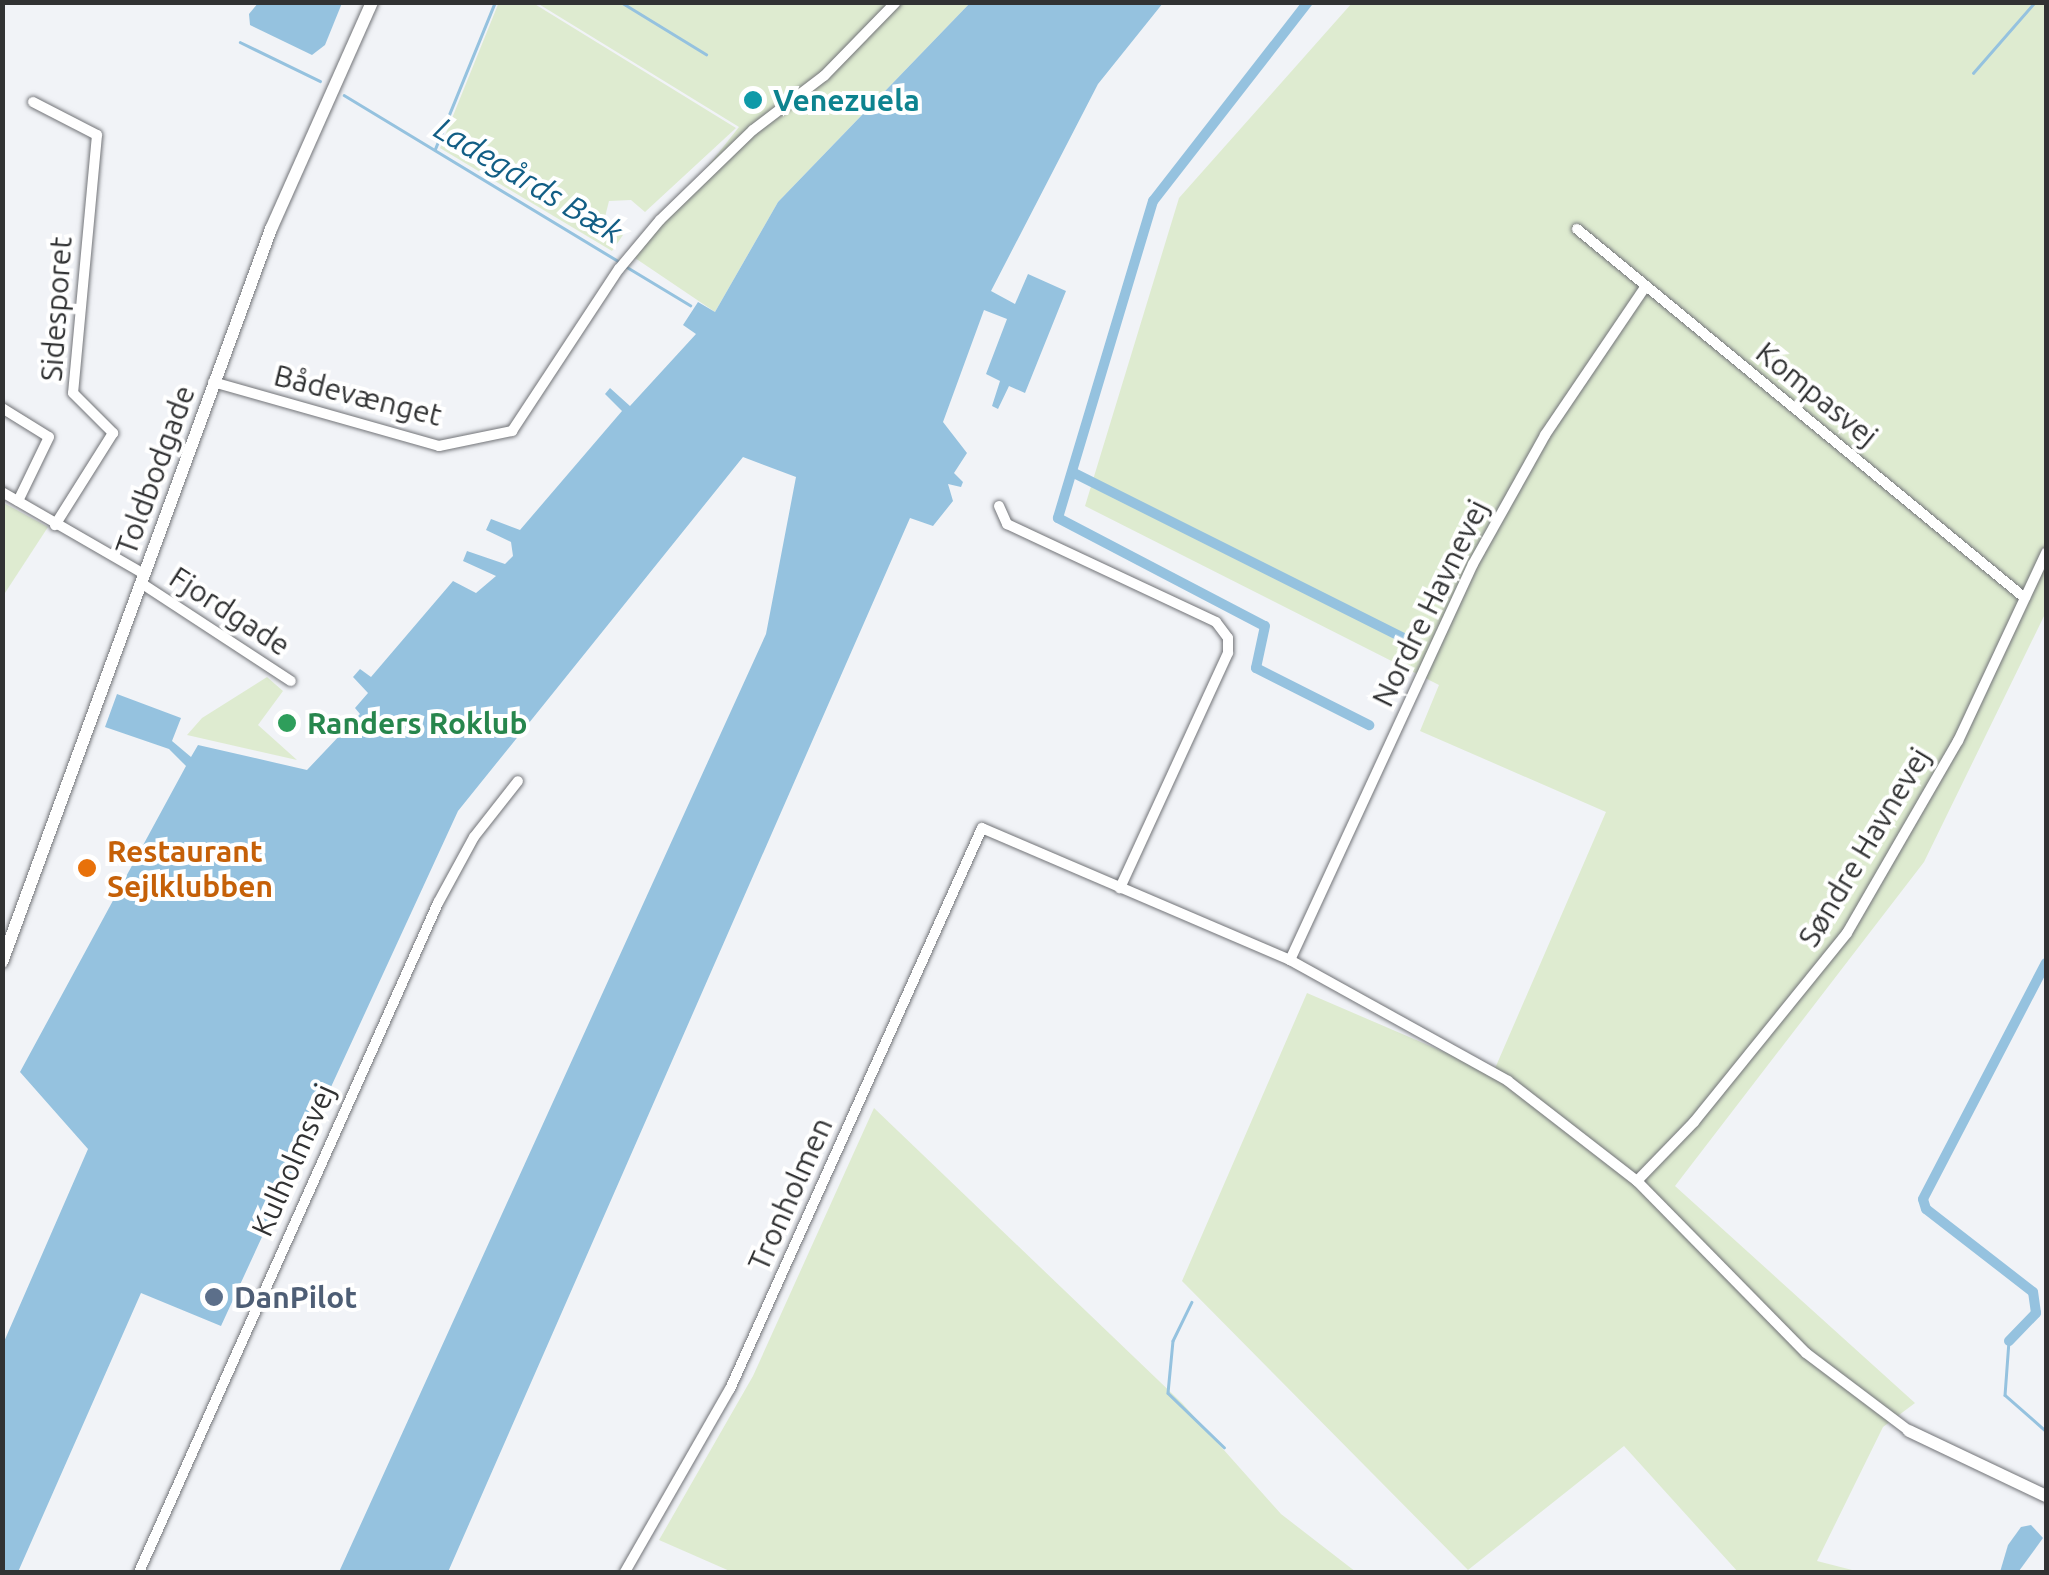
<!DOCTYPE html>
<html>
<head>
<meta charset="utf-8">
<style>
	body { margin:0 }
	#map { position:relative; width:2049px; height:1575px; overflow:hidden; background:#f1f3f7; font-family:Ubuntu,sans-serif }
	div>[style] { position:absolute }
	.green>* { inset:0; background:#deebd0 }
	.water>* { inset:0; background:#95c2df }
	.stream>* { height:2.5px; margin:-1.25px; padding:0 1.25px; transform-origin:1.25px; border-radius:1.25px; background:#95c2df }
	.canal>* { height:10px; margin:-5px; padding:0 5px; transform-origin:5px; border-radius:5px; background:#95c2df }
	.roads { filter:drop-shadow(0 0 2px #727478) drop-shadow(0 0 2px #727478) }
	.minor>* { height:10px; margin:-5px; padding:0 5px; transform-origin:5px; border-radius:5px; background:#fff }
	.tertiary>* { height:12px; margin:-6px; padding:0 6px; transform-origin:6px; border-radius:6px; background:#fff }
	.dots>* { width:28px; height:28px; translate:-50% -50%; box-sizing:border-box; border:5px solid #fff; border-radius:50% }
	span { translate:-50% -50%; white-space:nowrap; text-align:center; line-height:1.15; -webkit-text-stroke:8px #fff; paint-order:stroke }
	.culture-label { font-size:30px; color:#0d838f; font-weight:700 }
	.left { translate:0 -50%; text-align:left }
	.street-label { font-size:30px; color:#313233 }
	.leisure-label { font-size:30px; color:#27864d; font-weight:700 }
	.food-label { font-size:30px; color:#c56008; font-weight:700 }
	.service-label { font-size:30px; color:#4e5e75; font-weight:700 }
	.water-label { font-size:32px; color:#125e85; font-style:italic }
	.frame { position:absolute; inset:0; border:5px solid #313233; pointer-events:none }
</style>
</head>
<body>
<div id="map">
	<div class="green">
		<div style="clip-path:polygon(499px 2px,533px 3px,736px 128px,645px 212px,631px 200px,609px 201px,605px 217px,623px 235px,612px 251px,440px 148px)"></div>
		<div style="clip-path:polygon(537px 3px,970px 3px,778px 202px,715px 312px,635px 258px,739px 127px)"></div>
		<div style="clip-path:polygon(1352px 3px,2046px 3px,2046px 612px,1924px 862px,1675px 1186px,1915px 1403px,1883px 1427px,1817px 1561px,1860px 1572px,1738px 1572px,1624px 1446px,1468px 1570px,1182px 1281px,1307px 993px,1493px 1073px,1606px 812px,1420px 731px,1439px 685px,1085px 506px,1179px 198px)"></div>
		<div style="clip-path:polygon(2px 502px,48px 527px,3px 596px,2px 596px)"></div>
		<div style="clip-path:polygon(267px 677px,283px 691px,258px 725px,297px 760px,187px 735px,202px 718px)"></div>
		<div style="clip-path:polygon(874px 1108px,1182px 1403px,1281px 1514px,1356px 1572px,732px 1572px,659px 1540px,753px 1376px)"></div>
	</div>
	<div class="water">
		<div style="clip-path:polygon(258px 3px,342px 3px,325px 45px,312px 55px,250px 25px,249px 14px)"></div>
		<div style="clip-path:polygon(970px 3px,1163px 3px,1098px 84px,991px 291px,1015px 304px,1028px 274px,1066px 291px,1025px 393px,1009px 386px,998px 409px,992px 406px,1000px 381px,986px 374px,1007px 319px,984px 310px,943px 422px,967px 453px,954px 473px,963px 482px,961px 487px,948px 484px,953px 501px,933px 526px,910px 518px,448px 1572px,339px 1572px,766px 634px,796px 477px,743px 457px,458px 811px,221px 1326px,141px 1293px,18px 1572px,3px 1572px,3px 1344px,88px 1149px,20px 1072px,186px 766px,169px 749px,105px 727px,117px 694px,181px 718px,172px 741px,191px 757px,198px 745px,307px 770px,360px 714px,355px 708px,368px 693px,353px 677px,360px 669px,371px 677px,453px 581px,476px 593px,496px 576px,463px 561px,467px 551px,505px 564px,513px 556px,511px 542px,486px 530px,491px 519px,520px 530px,622px 411px,605px 394px,610px 388px,630px 406px,696px 334px,683px 325px,698px 302px,715px 312px,778px 202px)"></div>
		<div style="clip-path:polygon(2031px 1525px,2043px 1538px,2019px 1571px,2000px 1572px,2008px 1545px,2021px 1527px)"></div>
	</div>
	<div class="stream">
		<div style="left:621px;top:2px;width:100px;rotate:31.5deg"></div>
		<div style="left:240px;top:42px;width:89px;rotate:26deg"></div>
		<div style="left:1973px;top:73px;width:94px;rotate:-48.9deg"></div>
		<div style="left:344px;top:95px;width:324px;rotate:31.2deg"></div>
		<div style="left:435px;top:149px;width:159px;rotate:-67.8deg"></div>
		<div style="left:627px;top:267px;width:74px;rotate:31.1deg"></div>
		<div style="left:1192px;top:1302px;width:43px;rotate:116deg"></div>
		<div style="left:1173px;top:1341px;width:52px;rotate:95.5deg"></div>
		<div style="left:1168px;top:1393px;width:78px;rotate:44deg"></div>
		<div style="left:2009px;top:1341px;width:54px;rotate:94.2deg"></div>
		<div style="left:2005px;top:1395px;width:55px;rotate:41.3deg"></div>
	</div>
	<div class="canal">
		<div style="left:1308px;top:2px;width:252px;rotate:127.9deg"></div>
		<div style="left:1153px;top:201px;width:331px;rotate:106.7deg"></div>
		<div style="left:1058px;top:518px;width:233px;rotate:27.6deg"></div>
		<div style="left:1265px;top:626px;width:43px;rotate:102.1deg"></div>
		<div style="left:1256px;top:668px;width:127px;rotate:26.8deg"></div>
		<div style="left:1074px;top:473px;width:373px;rotate:26.6deg"></div>
		<div style="left:2009px;top:1341px;width:39px;rotate:-46deg"></div>
		<div style="left:2036px;top:1313px;width:21px;rotate:-98deg"></div>
		<div style="left:2033px;top:1292px;width:135px;rotate:-142.2deg"></div>
		<div style="left:1926px;top:1209px;width:10px;rotate:-107deg"></div>
		<div style="left:1923px;top:1199px;width:266px;rotate:-62.5deg"></div>
	</div>
	<div class="roads">
		<div class="minor">
			<div style="left:33px;top:102px;width:72px;rotate:27.3deg"></div>
			<div style="left:97px;top:135px;width:259px;rotate:95.3deg"></div>
			<div style="left:73px;top:393px;width:57px;rotate:45deg"></div>
			<div style="left:113px;top:433px;width:109px;rotate:122.2deg"></div>
			<div style="left:1577px;top:229px;width:580px;rotate:39.48deg"></div>
			<div style="left:213px;top:382px;width:235px;rotate:15.8deg"></div>
			<div style="left:439px;top:446px;width:75px;rotate:-11.6deg"></div>
			<div style="left:512px;top:431px;width:194px;rotate:-56.6deg"></div>
			<div style="left:619px;top:269px;width:64px;rotate:-50.1deg"></div>
			<div style="left:660px;top:220px;width:129px;rotate:-44.1deg"></div>
			<div style="left:753px;top:130px;width:89px;rotate:-37.3deg"></div>
			<div style="left:824px;top:76px;width:103px;rotate:-45.8deg"></div>
			<div style="left:2px;top:408px;width:55px;rotate:31.7deg"></div>
			<div style="left:49px;top:437px;width:71px;rotate:115.8deg"></div>
			<div style="left:2px;top:492px;width:164px;rotate:30deg"></div>
			<div style="left:999px;top:506px;width:20px;rotate:66deg"></div>
			<div style="left:1007px;top:524px;width:231px;rotate:25.1deg"></div>
			<div style="left:1216px;top:622px;width:20px;rotate:53deg"></div>
			<div style="left:1228px;top:638px;width:15px;rotate:90deg"></div>
			<div style="left:1228px;top:653px;width:259px;rotate:114.7deg"></div>
			<div style="left:141px;top:583px;width:179px;rotate:33.2deg"></div>
			<div style="left:1290px;top:960px;width:436px;rotate:-65.2deg"></div>
			<div style="left:1473px;top:564px;width:148px;rotate:-60.8deg"></div>
			<div style="left:1545px;top:435px;width:180px;rotate:-55.9deg"></div>
			<div style="left:1637px;top:1181px;width:82px;rotate:-46deg"></div>
			<div style="left:1694px;top:1122px;width:243px;rotate:-51deg"></div>
			<div style="left:1847px;top:933px;width:222px;rotate:-60deg"></div>
			<div style="left:1958px;top:741px;width:208px;rotate:-64.9deg"></div>
			<div style="left:139px;top:1572px;width:733px;rotate:-65.92deg"></div>
			<div style="left:438px;top:903px;width:75px;rotate:-61.4deg"></div>
			<div style="left:474px;top:837px;width:71px;rotate:-51.8deg"></div>
			<div style="left:625px;top:1572px;width:211px;rotate:-60.2deg"></div>
			<div style="left:730px;top:1389px;width:615px;rotate:-65.81deg"></div>
			<div style="left:982px;top:828px;width:335px;rotate:23.2deg"></div>
			<div style="left:1290px;top:960px;width:249px;rotate:29deg"></div>
			<div style="left:1508px;top:1081px;width:163px;rotate:37.8deg"></div>
			<div style="left:1637px;top:1181px;width:241px;rotate:45.5deg"></div>
			<div style="left:1806px;top:1353px;width:129px;rotate:37.1deg"></div>
		</div>
		<div class="tertiary">
			<div style="left:2px;top:962px;width:781px;rotate:-69.85deg"></div>
			<div style="left:271px;top:229px;width:248px;rotate:-66deg"></div>
			<div style="left:1909px;top:1431px;width:152px;rotate:25.4deg"></div>
		</div>
	</div>
	<div class="dots">
		<div style="left:753px;top:100px;background:#0f9aa8"></div>
		<div style="left:287px;top:723px;background:#2e9e5b"></div>
		<div style="left:87px;top:868px;background:#e8710a"></div>
		<div style="left:214px;top:1297px;background:#5c6f8a"></div>
	</div>
	<div class="culture-label">
		<span class="left" style="left:773px;top:100px">Venezuela</span>
	</div>
	<div class="street-label">
		<span style="left:56px;top:309px;rotate:-86deg">Sidesporet</span>
		<span style="left:1817px;top:394px;rotate:39deg">Kompasvej</span>
		<span style="left:358px;top:395px;rotate:14deg">Bådevænget</span>
		<span style="left:155px;top:470px;rotate:-70deg">Toldbodgade</span>
		<span style="left:1430px;top:603px;rotate:-64deg">Nordre Havnevej</span>
		<span style="left:230px;top:611px;rotate:33deg">Fjordgade</span>
		<span style="left:1864px;top:847px;rotate:-59deg">Søndre Havnevej</span>
		<span style="left:293px;top:1160px;rotate:-66deg">Kulholmsvej</span>
		<span style="left:790px;top:1194px;rotate:-66deg">Tronholmen</span>
	</div>
	<div class="leisure-label">
		<span class="left" style="left:307px;top:723px">Randers Roklub</span>
	</div>
	<div class="food-label">
		<span class="left" style="left:107px;top:868px">Restaurant<br>Sejlklubben</span>
	</div>
	<div class="service-label">
		<span class="left" style="left:234px;top:1297px">DanPilot</span>
	</div>
	<div class="water-label">
		<span style="left:529px;top:180px;rotate:31deg">Ladegårds Bæk</span>
	</div>
	<div class="frame"></div>
</div>
</body>
</html>
